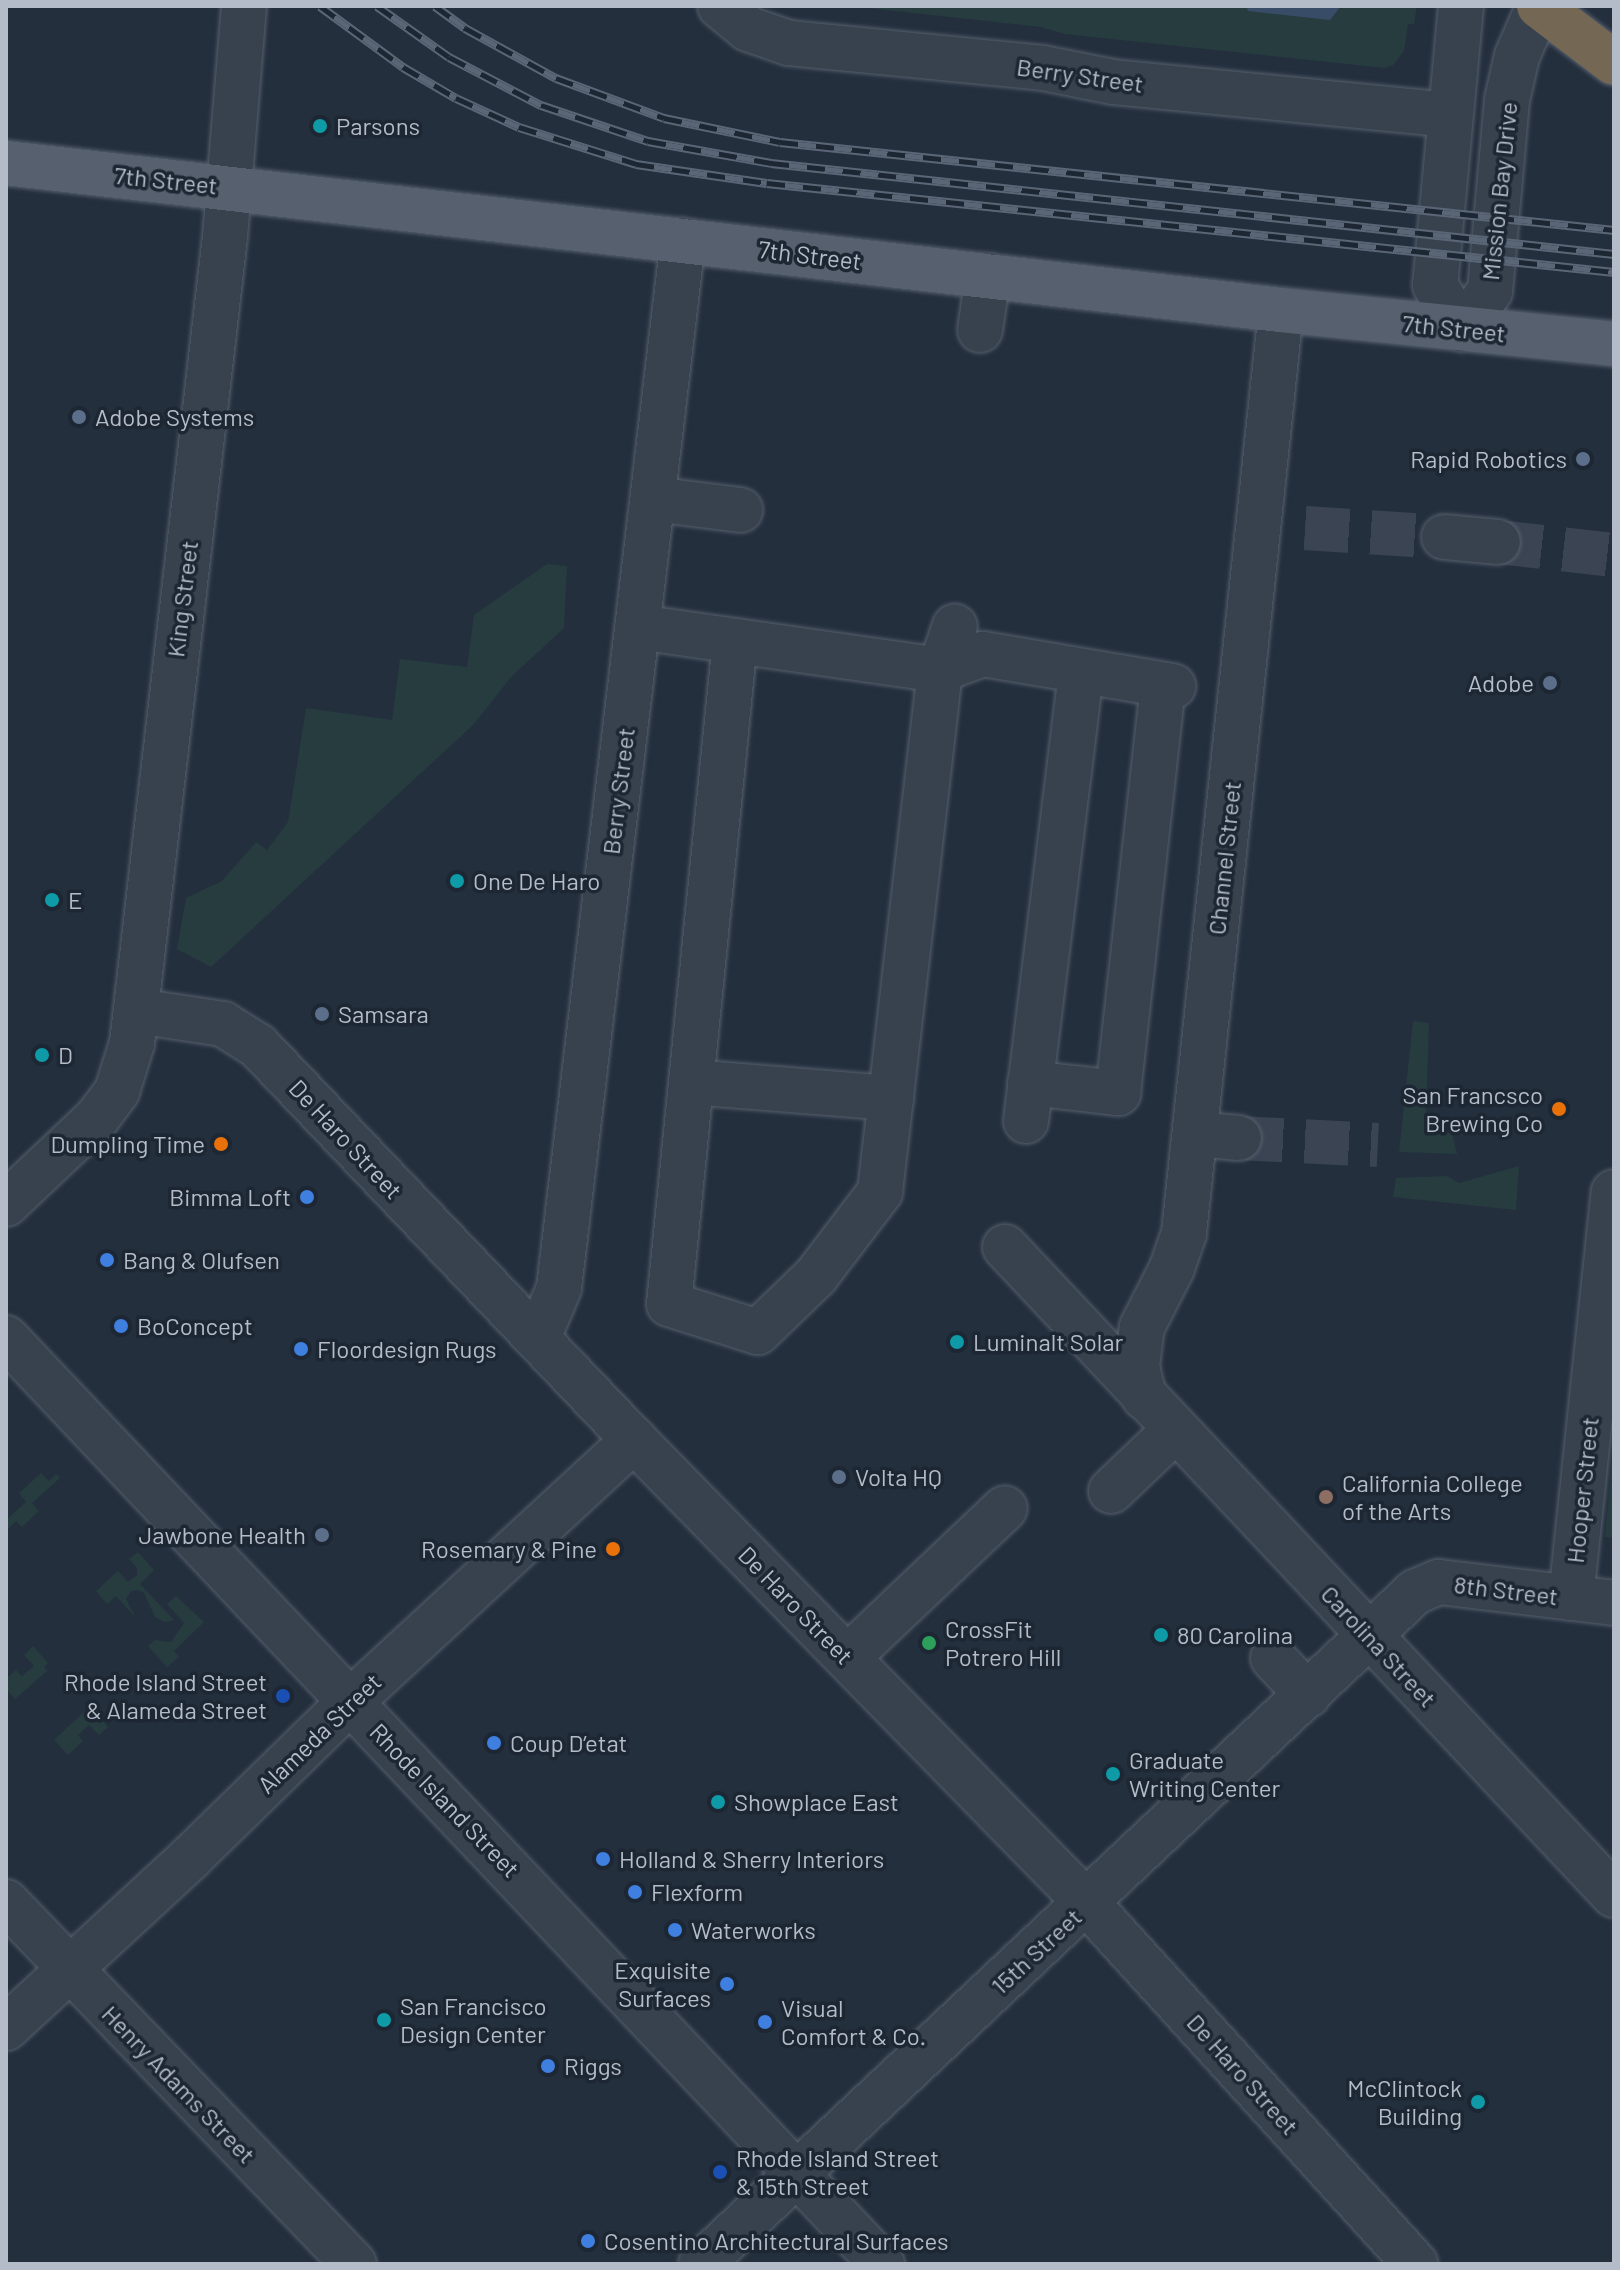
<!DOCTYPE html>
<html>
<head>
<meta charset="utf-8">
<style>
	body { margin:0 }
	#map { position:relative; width:1620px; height:2270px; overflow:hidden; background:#242f3e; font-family:Barlow,sans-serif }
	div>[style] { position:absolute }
	.green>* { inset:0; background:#263c3f }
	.water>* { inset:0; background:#394c67 }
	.minor-tunnel>* { height:44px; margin-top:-22px; transform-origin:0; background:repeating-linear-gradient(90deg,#3a4453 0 44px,transparent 0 66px) }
	.roads { filter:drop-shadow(0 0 2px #565f6c) drop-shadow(0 0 2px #565f6c) }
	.minor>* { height:44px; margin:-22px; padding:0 22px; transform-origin:22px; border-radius:22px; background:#38414e }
	.major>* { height:44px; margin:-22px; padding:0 22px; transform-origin:22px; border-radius:22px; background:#56606e }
	.highway>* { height:44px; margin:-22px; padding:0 22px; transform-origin:22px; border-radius:22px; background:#746855 }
	.rail>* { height:9px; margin-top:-4.5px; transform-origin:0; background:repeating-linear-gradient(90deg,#1d2633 0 18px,#5a6575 0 36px); box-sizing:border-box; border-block:2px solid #5a6575 }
	.dots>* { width:22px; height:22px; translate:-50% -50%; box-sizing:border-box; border:4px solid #1d2633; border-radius:50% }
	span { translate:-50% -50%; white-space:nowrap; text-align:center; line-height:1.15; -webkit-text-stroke:7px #1d2633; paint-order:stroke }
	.street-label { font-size:24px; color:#b4bcc9 }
	.poi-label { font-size:24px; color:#b4bcc9 }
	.left { translate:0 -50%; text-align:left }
	.right { translate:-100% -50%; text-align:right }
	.frame { position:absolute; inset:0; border:8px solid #b4bcc9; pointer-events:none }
</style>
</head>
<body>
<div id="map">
	<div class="green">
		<div style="clip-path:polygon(850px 6px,1246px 6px,1248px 11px,1417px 6px,1414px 24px,1408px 24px,1404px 51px,1393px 65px,1385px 68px,1064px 34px,1041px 27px)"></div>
		<div style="clip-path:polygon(547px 564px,567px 566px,564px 628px,512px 676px,473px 725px,211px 967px,177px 949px,186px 898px,222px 881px,256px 842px,267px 850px,288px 822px,306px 708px,392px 720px,400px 659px,467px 667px,474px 615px)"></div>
		<div style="clip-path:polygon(1413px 1021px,1429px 1023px,1426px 1111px,1432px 1131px,1452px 1133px,1457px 1154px,1399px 1152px)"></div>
		<div style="clip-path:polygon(1519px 1166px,1516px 1210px,1393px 1197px,1396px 1178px,1447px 1176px,1459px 1183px)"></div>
		<div style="clip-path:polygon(1614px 1439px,1614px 1538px,1605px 1537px)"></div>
		<div style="clip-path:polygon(41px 1473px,49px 1481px,56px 1474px,60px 1478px,32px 1503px,39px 1511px,22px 1527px,16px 1521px,8px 1529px,6px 1520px,26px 1502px,19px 1493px)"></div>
		<div style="clip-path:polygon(138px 1552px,154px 1570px,140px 1584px,174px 1620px,165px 1622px,155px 1617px,144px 1593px,138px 1590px,131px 1591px,126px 1599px,136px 1618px,116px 1596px,107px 1604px,96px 1591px,118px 1571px,128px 1582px,137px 1575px,137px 1568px,129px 1559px)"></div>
		<div style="clip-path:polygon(176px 1596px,204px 1622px,174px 1651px,179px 1657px,167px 1667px,148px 1646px,155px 1640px,171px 1642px,184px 1623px,167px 1604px)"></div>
		<div style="clip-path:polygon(33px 1646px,48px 1663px,44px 1667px,47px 1671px,15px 1699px,6px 1689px,6px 1679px,16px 1670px,22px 1676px,34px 1666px,24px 1655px)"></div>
		<div style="clip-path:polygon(94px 1710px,108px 1727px,99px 1735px,89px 1725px,78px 1735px,83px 1741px,68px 1755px,54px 1740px,85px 1711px,89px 1715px)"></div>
	</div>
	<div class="water">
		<div style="clip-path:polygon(1246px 6px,1341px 6px,1330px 20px,1248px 11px)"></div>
	</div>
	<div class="minor-tunnel">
		<div style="left:1305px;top:528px;width:139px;rotate:3.7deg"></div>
		<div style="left:1498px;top:542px;width:117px;rotate:6.4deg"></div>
		<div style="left:1239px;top:1138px;width:139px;rotate:2.9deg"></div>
	</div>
	<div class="roads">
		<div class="minor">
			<div style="left:720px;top:6px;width:36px;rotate:39deg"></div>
			<div style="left:748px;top:29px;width:43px;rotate:18.9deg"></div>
			<div style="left:789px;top:43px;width:255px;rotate:5.6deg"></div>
			<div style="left:1043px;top:68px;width:71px;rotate:11.3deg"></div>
			<div style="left:1113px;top:82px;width:339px;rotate:5.6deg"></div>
			<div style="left:1461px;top:6px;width:280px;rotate:95.3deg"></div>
			<div style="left:1435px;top:285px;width:52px;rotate:58.5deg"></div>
			<div style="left:1462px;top:329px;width:47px;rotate:-53.6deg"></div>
			<div style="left:1490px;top:291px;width:192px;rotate:-84.9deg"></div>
			<div style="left:1507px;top:100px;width:45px;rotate:-77.2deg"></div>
			<div style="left:1517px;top:56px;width:55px;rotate:-66.3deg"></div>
			<div style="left:980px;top:330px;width:55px;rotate:-81.6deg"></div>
			<div style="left:653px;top:499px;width:88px;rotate:7.2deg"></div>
			<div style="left:1444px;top:537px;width:54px;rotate:5.3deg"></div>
			<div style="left:638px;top:627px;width:305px;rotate:8.1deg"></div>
			<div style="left:940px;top:670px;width:46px;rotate:-20.4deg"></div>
			<div style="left:983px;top:654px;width:193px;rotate:9.6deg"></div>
			<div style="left:735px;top:641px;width:666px;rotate:95.68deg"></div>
			<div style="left:669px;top:1304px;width:93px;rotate:17.5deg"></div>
			<div style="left:758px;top:1332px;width:81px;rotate:-44deg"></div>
			<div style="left:816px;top:1276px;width:106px;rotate:-52.7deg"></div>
			<div style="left:880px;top:1192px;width:525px;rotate:-83.44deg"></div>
			<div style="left:940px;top:670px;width:46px;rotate:-71.2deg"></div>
			<div style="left:137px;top:1011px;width:87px;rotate:8.6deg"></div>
			<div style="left:223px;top:1024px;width:41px;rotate:32.2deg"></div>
			<div style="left:258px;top:1046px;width:545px;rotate:46.34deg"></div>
			<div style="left:634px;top:1440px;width:648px;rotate:45.63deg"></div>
			<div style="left:1087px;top:1903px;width:488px;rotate:47.7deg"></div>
			<div style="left:691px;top:1082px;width:201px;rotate:4.6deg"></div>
			<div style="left:1030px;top:1083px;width:89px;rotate:6.5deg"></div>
			<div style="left:1118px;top:1093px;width:410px;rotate:-83.7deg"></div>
			<div style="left:1026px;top:1121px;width:453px;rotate:-83deg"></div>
			<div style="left:1195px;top:1134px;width:44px;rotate:5.2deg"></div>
			<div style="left:6px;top:1204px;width:125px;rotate:-43.4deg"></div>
			<div style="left:97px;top:1118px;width:34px;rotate:-53deg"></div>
			<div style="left:117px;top:1091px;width:50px;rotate:-72.6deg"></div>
			<div style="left:132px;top:1043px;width:811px;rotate:-83.42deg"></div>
			<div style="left:225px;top:237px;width:232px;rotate:-85.3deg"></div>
			<div style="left:1005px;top:1247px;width:889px;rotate:46.78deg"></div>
			<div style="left:6px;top:1338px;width:1275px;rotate:46.59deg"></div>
			<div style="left:538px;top:1338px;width:54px;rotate:-67.2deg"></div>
			<div style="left:559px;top:1288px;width:1055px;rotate:-83.25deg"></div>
			<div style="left:1144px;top:1397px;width:32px;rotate:-103deg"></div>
			<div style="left:1137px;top:1366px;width:39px;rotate:-83deg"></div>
			<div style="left:1142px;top:1327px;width:66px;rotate:-63deg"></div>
			<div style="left:1172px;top:1268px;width:37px;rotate:-71deg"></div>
			<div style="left:1184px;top:1233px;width:928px;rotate:-84deg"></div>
			<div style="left:1111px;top:1491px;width:88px;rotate:-43.6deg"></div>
			<div style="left:1571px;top:1598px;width:408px;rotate:-84deg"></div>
			<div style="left:848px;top:1657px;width:216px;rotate:-43.5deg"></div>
			<div style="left:1273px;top:1658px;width:51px;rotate:46.6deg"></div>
			<div style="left:6px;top:1902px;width:502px;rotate:46.13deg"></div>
			<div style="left:6px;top:2028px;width:251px;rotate:-42.7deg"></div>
			<div style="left:190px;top:1858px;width:225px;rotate:-44.3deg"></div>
			<div style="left:351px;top:1701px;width:385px;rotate:-42.7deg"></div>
			<div style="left:701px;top:2264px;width:980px;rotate:-43.26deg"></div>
			<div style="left:1415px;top:1592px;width:26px;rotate:-23deg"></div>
			<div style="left:1439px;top:1582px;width:176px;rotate:6.8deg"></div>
		</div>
		<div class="major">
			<div style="left:6px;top:163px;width:1283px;rotate:6.58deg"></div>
			<div style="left:1281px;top:310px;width:335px;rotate:5.8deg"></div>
		</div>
		<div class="highway">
			<div style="left:1539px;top:6px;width:94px;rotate:37.2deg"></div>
		</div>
	</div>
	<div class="rail">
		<div style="left:320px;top:6px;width:103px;rotate:36.3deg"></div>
		<div style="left:403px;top:67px;width:61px;rotate:30.3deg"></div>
		<div style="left:456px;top:98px;width:69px;rotate:24.7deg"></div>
		<div style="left:519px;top:127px;width:123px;rotate:17.5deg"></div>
		<div style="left:636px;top:164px;width:132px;rotate:8.3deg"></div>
		<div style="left:767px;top:183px;width:852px;rotate:6deg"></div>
		<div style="left:377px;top:6px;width:88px;rotate:35.3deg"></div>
		<div style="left:449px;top:57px;width:104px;rotate:27.6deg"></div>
		<div style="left:541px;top:105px;width:113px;rotate:18.6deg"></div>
		<div style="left:648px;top:141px;width:125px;rotate:10.1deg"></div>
		<div style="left:771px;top:163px;width:848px;rotate:6.16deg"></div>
		<div style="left:435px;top:6px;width:37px;rotate:36deg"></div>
		<div style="left:465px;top:28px;width:104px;rotate:28.8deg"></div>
		<div style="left:556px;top:78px;width:115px;rotate:20.3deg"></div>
		<div style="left:664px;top:118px;width:118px;rotate:11.7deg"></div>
		<div style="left:780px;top:142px;width:839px;rotate:6.02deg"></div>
	</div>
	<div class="dots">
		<div style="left:320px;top:126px;background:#0f9aa8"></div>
		<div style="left:79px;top:417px;background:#5c6f8a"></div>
		<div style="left:1583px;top:459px;background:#5c6f8a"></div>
		<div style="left:1550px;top:683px;background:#5c6f8a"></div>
		<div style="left:457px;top:881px;background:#0f9aa8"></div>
		<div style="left:52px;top:900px;background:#0f9aa8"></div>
		<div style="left:322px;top:1014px;background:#5c6f8a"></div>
		<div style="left:42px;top:1055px;background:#0f9aa8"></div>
		<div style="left:1559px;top:1109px;background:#e8710a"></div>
		<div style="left:221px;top:1144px;background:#e8710a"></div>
		<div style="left:307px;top:1197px;background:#3f7fe0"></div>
		<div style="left:107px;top:1260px;background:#3f7fe0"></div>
		<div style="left:121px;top:1326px;background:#3f7fe0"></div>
		<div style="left:957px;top:1342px;background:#0f9aa8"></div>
		<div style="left:301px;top:1349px;background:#3f7fe0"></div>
		<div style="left:839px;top:1477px;background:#5c6f8a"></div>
		<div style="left:1326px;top:1497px;background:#8d6e63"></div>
		<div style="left:322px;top:1535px;background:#5c6f8a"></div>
		<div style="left:613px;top:1549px;background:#e8710a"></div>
		<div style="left:1161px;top:1635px;background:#0f9aa8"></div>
		<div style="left:929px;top:1643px;background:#2e9e5b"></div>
		<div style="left:283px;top:1696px;background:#1a4fb4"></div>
		<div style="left:494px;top:1743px;background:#3f7fe0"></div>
		<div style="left:1113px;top:1774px;background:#0f9aa8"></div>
		<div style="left:718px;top:1802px;background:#0f9aa8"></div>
		<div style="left:603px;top:1859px;background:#3f7fe0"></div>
		<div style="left:635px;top:1892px;background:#3f7fe0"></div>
		<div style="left:675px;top:1930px;background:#3f7fe0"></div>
		<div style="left:727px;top:1984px;background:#3f7fe0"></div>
		<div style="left:384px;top:2020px;background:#0f9aa8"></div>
		<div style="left:765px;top:2022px;background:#3f7fe0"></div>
		<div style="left:548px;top:2066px;background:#3f7fe0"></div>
		<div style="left:1478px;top:2102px;background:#0f9aa8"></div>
		<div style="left:720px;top:2172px;background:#1a4fb4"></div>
		<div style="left:588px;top:2241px;background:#3f7fe0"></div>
	</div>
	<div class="street-label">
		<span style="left:1080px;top:75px;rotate:8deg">Berry Street</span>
		<span style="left:166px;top:180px;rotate:6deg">7th Street</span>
		<span style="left:1499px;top:191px;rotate:-84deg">Mission Bay Drive</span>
		<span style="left:810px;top:255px;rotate:7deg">7th Street</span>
		<span style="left:1454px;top:328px;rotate:6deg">7th Street</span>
		<span style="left:182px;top:599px;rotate:-83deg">King Street</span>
		<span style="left:618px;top:791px;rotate:-83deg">Berry Street</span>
		<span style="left:1224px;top:858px;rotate:-84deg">Channel Street</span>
		<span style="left:346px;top:1139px;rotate:47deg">De Haro Street</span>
		<span style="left:1582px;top:1490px;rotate:-84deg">Hooper Street</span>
		<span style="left:1506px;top:1590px;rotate:7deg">8th Street</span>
		<span style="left:796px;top:1605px;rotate:46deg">De Haro Street</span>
		<span style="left:1379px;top:1646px;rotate:47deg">Carolina Street</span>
		<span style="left:319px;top:1733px;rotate:-44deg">Alameda Street</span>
		<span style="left:445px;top:1800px;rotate:46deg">Rhode Island Street</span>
		<span style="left:1036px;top:1951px;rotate:-43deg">15th Street</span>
		<span style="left:1243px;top:2074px;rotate:48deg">De Haro Street</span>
		<span style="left:179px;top:2084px;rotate:46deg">Henry Adams Street</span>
	</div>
	<div class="poi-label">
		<span class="left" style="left:336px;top:126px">Parsons</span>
		<span class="left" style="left:95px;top:417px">Adobe Systems</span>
		<span class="right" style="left:1567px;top:459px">Rapid Robotics</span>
		<span class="right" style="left:1534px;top:683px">Adobe</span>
		<span class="left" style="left:473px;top:881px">One De Haro</span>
		<span class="left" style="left:68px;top:900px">E</span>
		<span class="left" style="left:338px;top:1014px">Samsara</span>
		<span class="left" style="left:58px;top:1055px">D</span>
		<span class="right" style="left:1543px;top:1109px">San Francsco<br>Brewing Co</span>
		<span class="right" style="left:205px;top:1144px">Dumpling Time</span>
		<span class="right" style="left:291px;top:1197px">Bimma Loft</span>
		<span class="left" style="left:123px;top:1260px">Bang &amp; Olufsen</span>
		<span class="left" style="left:137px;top:1326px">BoConcept</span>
		<span class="left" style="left:973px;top:1342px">Luminalt Solar</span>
		<span class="left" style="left:317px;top:1349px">Floordesign Rugs</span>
		<span class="left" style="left:855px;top:1477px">Volta HQ</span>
		<span class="left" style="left:1342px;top:1497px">California College<br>of the Arts</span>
		<span class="right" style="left:306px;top:1535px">Jawbone Health</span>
		<span class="right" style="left:597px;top:1549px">Rosemary &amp; Pine</span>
		<span class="left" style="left:945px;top:1643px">CrossFit<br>Potrero Hill</span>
		<span class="left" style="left:1177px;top:1635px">80 Carolina</span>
		<span class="right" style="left:267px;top:1696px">Rhode Island Street<br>&amp; Alameda Street</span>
		<span class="left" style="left:510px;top:1743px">Coup D’etat</span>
		<span class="left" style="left:1129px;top:1774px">Graduate<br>Writing Center</span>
		<span class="left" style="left:734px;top:1802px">Showplace East</span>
		<span class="left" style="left:619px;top:1859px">Holland &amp; Sherry Interiors</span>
		<span class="left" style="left:651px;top:1892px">Flexform</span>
		<span class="left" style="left:691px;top:1930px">Waterworks</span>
		<span class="right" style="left:711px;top:1984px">Exquisite<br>Surfaces</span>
		<span class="left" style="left:400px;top:2020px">San Francisco<br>Design Center</span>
		<span class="left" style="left:781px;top:2022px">Visual<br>Comfort &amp; Co.</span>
		<span class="left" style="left:564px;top:2066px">Riggs</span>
		<span class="right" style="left:1462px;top:2102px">McClintock<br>Building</span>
		<span class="left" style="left:736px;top:2172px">Rhode Island Street<br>&amp; 15th Street</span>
		<span class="left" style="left:604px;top:2241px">Cosentino Architectural Surfaces</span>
	</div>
	<div class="frame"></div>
</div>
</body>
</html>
